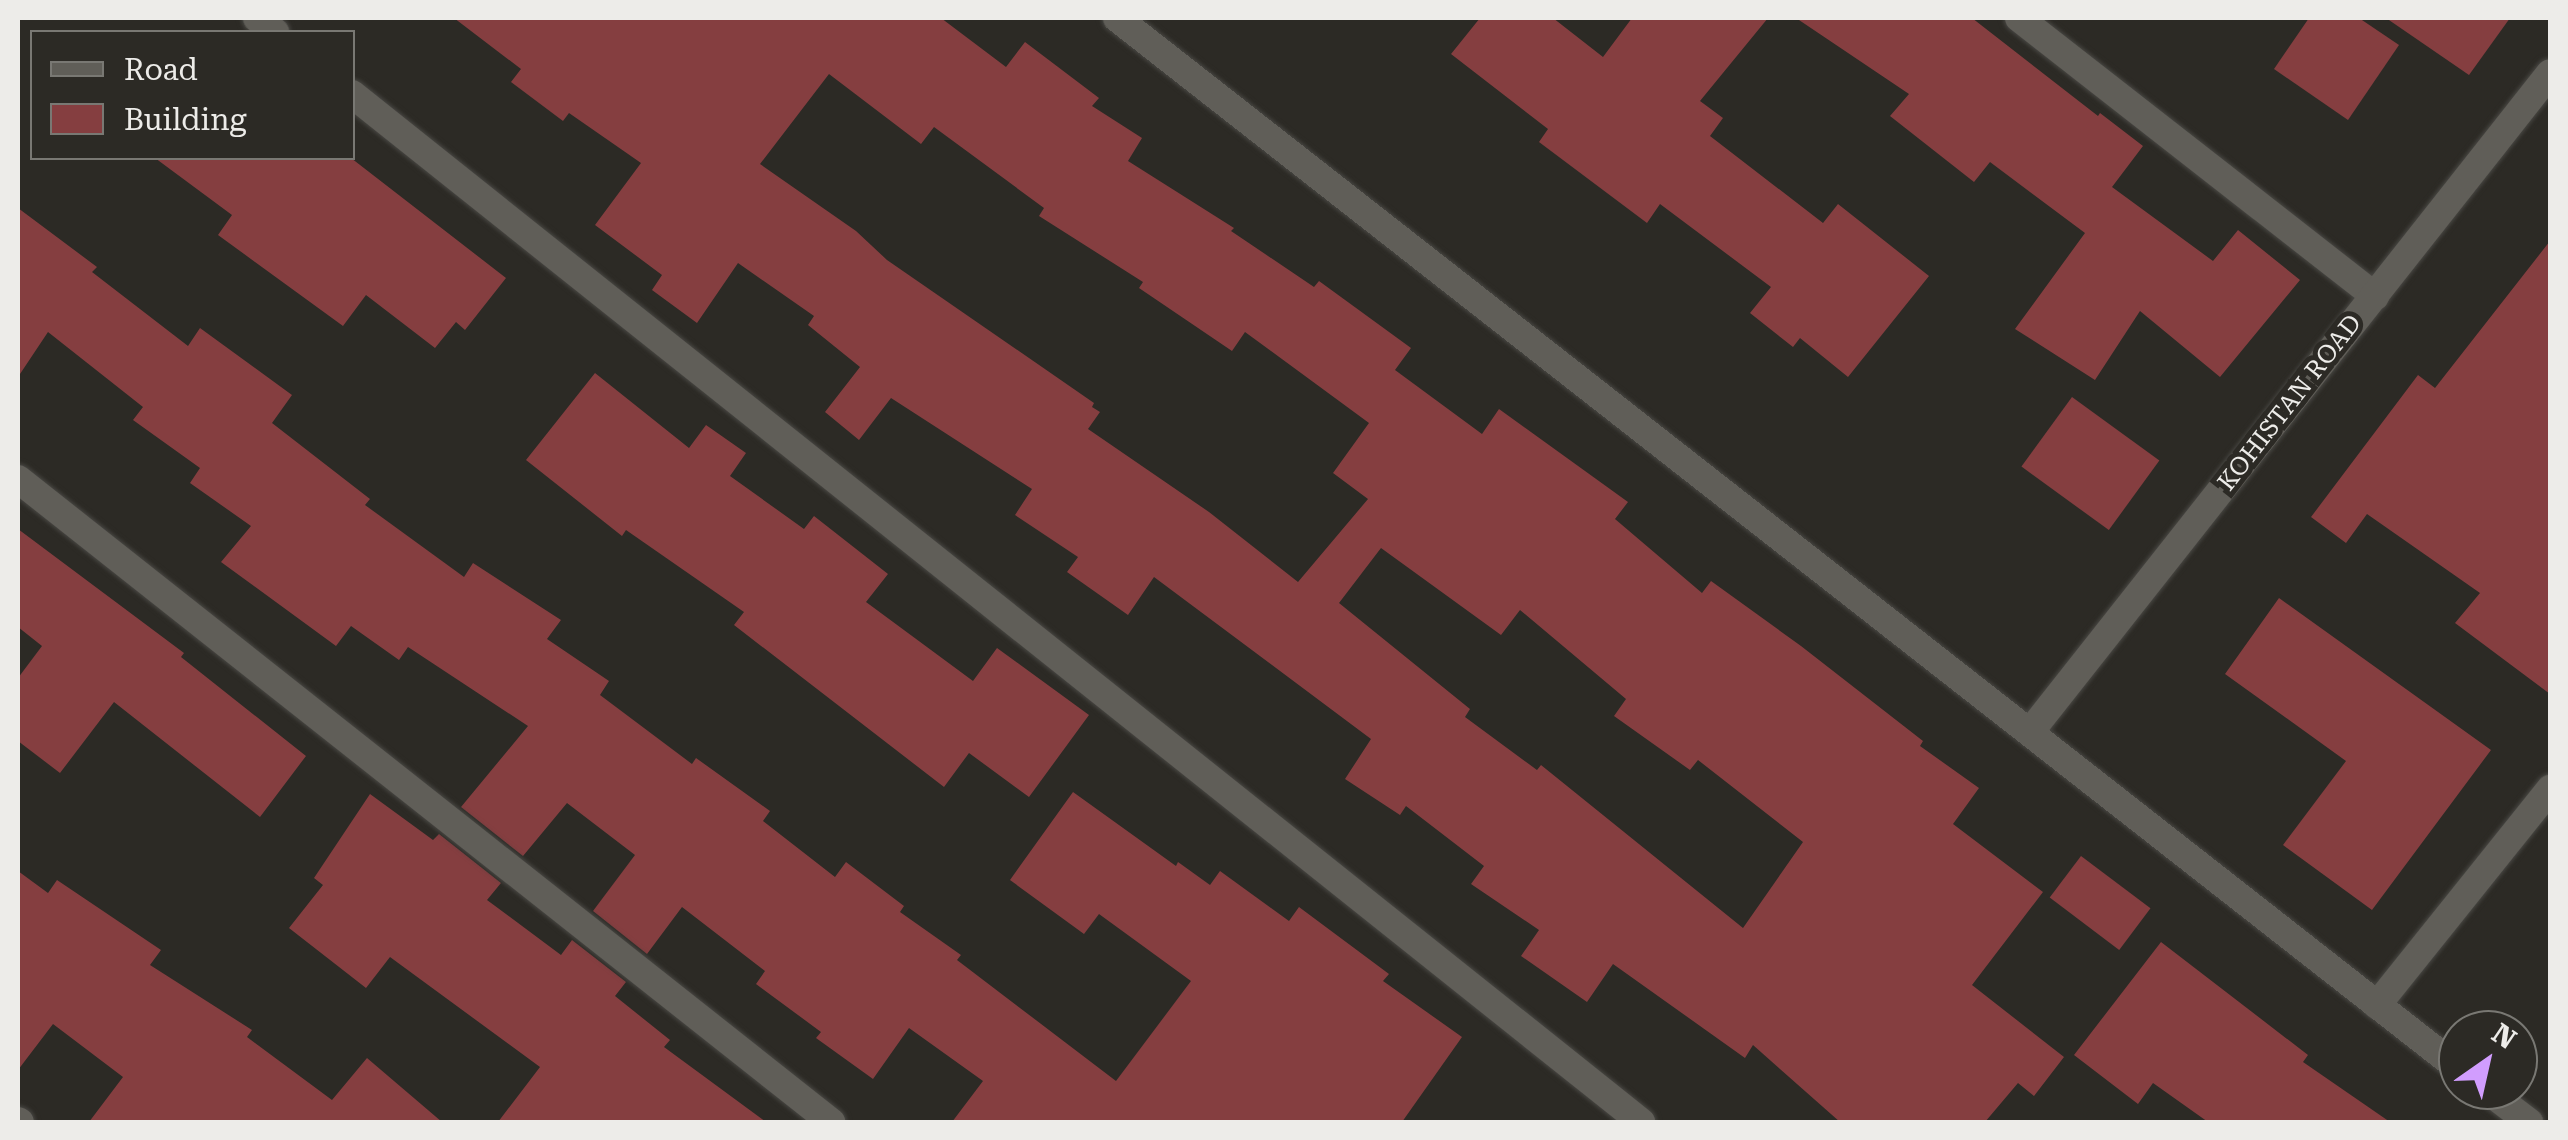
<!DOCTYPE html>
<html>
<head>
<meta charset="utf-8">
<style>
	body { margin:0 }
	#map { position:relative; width:2568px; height:1140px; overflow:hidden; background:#2c2a25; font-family:"Roboto Serif",serif }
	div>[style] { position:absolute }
	.building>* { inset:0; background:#853e40; transform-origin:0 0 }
	.roads { filter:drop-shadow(0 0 2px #484743) drop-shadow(0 0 2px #484743) }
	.minor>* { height:28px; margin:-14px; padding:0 14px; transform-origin:14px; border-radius:14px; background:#605e58 }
	.tertiary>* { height:28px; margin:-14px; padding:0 14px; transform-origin:14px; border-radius:14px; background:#605e58 }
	span { translate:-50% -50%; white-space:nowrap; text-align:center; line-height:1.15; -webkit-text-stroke:10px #2c2a25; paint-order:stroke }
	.street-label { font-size:25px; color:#edece9 }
	.frame { position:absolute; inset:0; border:20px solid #edece9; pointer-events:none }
	.legend { position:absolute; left:30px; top:30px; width:325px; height:130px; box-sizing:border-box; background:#2c2a25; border:2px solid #797873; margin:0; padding:12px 18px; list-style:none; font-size:30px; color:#edece9 }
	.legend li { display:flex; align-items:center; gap:20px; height:50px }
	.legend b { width:50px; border:2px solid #797873 }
	.north { position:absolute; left:2438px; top:1010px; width:100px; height:100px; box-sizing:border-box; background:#2c2a25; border:2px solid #797873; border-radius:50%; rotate:34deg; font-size:28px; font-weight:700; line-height:40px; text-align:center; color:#edece9 }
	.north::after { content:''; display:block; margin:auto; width:35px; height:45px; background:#d19dfe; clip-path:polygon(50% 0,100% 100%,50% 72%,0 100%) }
</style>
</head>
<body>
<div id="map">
	<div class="building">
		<div style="clip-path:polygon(evenodd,454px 18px,941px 18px,1006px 67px,1025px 42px,1099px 98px,1092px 106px,1142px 138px,1128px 161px,1234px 228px,1231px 231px,1314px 287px,1319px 281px,1411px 348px,1395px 370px,1482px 434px,1499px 409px,1628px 502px,1615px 519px,1702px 593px,1711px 581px,1801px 646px,1923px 741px,1920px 746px,1979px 788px,1953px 824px,2043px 892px,1972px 985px,2064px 1057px,2034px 1096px,2018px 1083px,1985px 1122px,1840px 1122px,1753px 1045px,1745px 1058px,1613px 964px,1587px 1002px,1521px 956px,1539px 930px,1471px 884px,1484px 866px,1406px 806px,1400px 815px,1345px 779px,1371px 739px,1154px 577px,1128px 615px,1067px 572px,1078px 557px,1015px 515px,1032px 489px,891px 398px,859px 440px,825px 412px,860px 367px,808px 325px,814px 316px,738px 263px,697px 323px,652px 290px,662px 275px,595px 225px,641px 163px,569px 113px,563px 121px,511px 82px,521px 69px,454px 18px,829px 74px,921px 144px,934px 127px,1044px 208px,1039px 216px,1143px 282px,1139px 288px,1232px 351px,1245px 332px,1369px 423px,1333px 473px,1368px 499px,1298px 582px,1209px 512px,1088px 429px,1100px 412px,1092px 407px,1094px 403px,887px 260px,856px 231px,760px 164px,829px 74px,454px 18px,1381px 548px,1501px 635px,1520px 610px,1626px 699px,1614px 716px,1690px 770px,1698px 760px,1803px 842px,1743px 928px,1541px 765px,1537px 770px,1465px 717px,1470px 709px,1339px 603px,1381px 548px)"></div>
		<div style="clip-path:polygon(1480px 18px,1553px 18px,1603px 57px,1632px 18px,1768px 18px,1700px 101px,1723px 118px,1710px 136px,1823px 223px,1838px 204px,1929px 276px,1848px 377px,1800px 338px,1793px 347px,1750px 313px,1771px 287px,1660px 204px,1647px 223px,1539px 142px,1548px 129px,1451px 54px)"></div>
		<div style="clip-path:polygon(1796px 18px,1972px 18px,2098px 116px,2100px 113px,2143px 146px,2112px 187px,2213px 261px,2238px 230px,2300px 280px,2220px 377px,2140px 311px,2095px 380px,2015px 329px,2085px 233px,1990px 162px,1974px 182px,1890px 116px,1909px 94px)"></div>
		<div style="clip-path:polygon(2309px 18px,2359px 18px,2399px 45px,2348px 120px,2274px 69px)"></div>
		<div style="clip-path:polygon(2386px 18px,2510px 18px,2469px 75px)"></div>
		<div style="clip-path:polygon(155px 158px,351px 158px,506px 278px,465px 330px,456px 322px,435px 348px,366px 295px,343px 326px,218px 235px,232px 215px)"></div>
		<div style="clip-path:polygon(18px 208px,97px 267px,92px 272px,188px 346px,200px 328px,292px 395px,272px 423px,370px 499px,365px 505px,464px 577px,473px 563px,561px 620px,547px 639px,609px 681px,600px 695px,692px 764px,696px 758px,770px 811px,763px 821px,835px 877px,846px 862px,904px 906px,900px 912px,961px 955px,957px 960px,1116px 1081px,1191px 981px,1099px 914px,1084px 934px,1010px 880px,1073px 792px,1176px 866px,1178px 862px,1210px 885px,1220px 871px,1289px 921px,1299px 907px,1389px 974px,1383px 981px,1462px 1037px,1402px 1122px,952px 1122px,983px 1081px,909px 1028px,873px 1079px,816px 1038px,821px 1032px,756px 984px,765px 971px,682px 907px,647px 954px,593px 911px,635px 855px,567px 803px,523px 856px,461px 807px,528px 726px,408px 647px,399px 660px,351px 626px,336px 646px,221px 562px,251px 526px,190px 483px,200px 468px,133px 420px,143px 407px,48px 332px,18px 377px)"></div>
		<div style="clip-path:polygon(2550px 241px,2550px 694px,2455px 623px,2480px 593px,2367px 514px,2346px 543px,2311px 517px,2418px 375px,2435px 388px)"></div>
		<div style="clip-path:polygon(595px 373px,689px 448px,706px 425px,746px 453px,730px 476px,804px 529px,814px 516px,888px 574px,866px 602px,973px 681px,997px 648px,1089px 715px,1029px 797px,969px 753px,944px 787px,734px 625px,744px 612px,626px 530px,622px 536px,526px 460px)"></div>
		<div style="left:2072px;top:397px;width:108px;height:86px;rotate:36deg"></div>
		<div style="clip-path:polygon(18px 529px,184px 653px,181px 657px,306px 756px,260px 817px,114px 702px,60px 773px,18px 741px,18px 678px,42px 646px,18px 627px)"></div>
		<div style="clip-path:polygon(2279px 598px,2491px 750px,2372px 910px,2283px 845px,2346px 761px,2225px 674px)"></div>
		<div style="clip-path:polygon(370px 794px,433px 840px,439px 834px,501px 883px,487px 900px,561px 955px,572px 940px,626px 982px,615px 996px,670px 1040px,664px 1047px,766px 1122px,498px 1122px,540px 1067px,390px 957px,366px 988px,289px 928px,323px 885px,314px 878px)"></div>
		<div style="left:2081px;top:856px;width:87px;height:52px;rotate:37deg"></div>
		<div style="clip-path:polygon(18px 871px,48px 893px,57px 880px,161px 950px,150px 965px,252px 1030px,247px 1037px,332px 1100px,367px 1058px,442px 1122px,89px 1122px,123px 1077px,53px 1024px,18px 1070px)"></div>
		<div style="clip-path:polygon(2161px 942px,2308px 1055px,2303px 1062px,2390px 1122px,2208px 1122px,2153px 1083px,2138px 1104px,2074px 1055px)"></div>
	</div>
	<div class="roads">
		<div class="minor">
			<div style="left:257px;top:18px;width:23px;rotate:38deg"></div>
			<div style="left:2019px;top:18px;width:452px;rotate:38deg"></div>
			<div style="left:352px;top:94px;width:1649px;rotate:38.57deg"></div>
			<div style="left:18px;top:479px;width:1037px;rotate:38.34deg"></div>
			<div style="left:2030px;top:732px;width:839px;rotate:-51.72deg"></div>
			<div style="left:2377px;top:1005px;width:277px;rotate:-51.3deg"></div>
			<div style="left:18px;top:1121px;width:2px;rotate:27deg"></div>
		</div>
		<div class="tertiary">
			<div style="left:1117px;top:18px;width:1703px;rotate:38.06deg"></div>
			<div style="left:2487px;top:1090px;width:53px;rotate:37.3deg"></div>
		</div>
	</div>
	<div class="street-label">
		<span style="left:2290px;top:403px;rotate:-52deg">KOHISTAN ROAD</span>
	</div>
	<div class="frame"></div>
	<ul class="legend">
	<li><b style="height:12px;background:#605e58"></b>Road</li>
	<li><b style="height:28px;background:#853e40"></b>Building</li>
	</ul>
	<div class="north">N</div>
</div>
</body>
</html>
